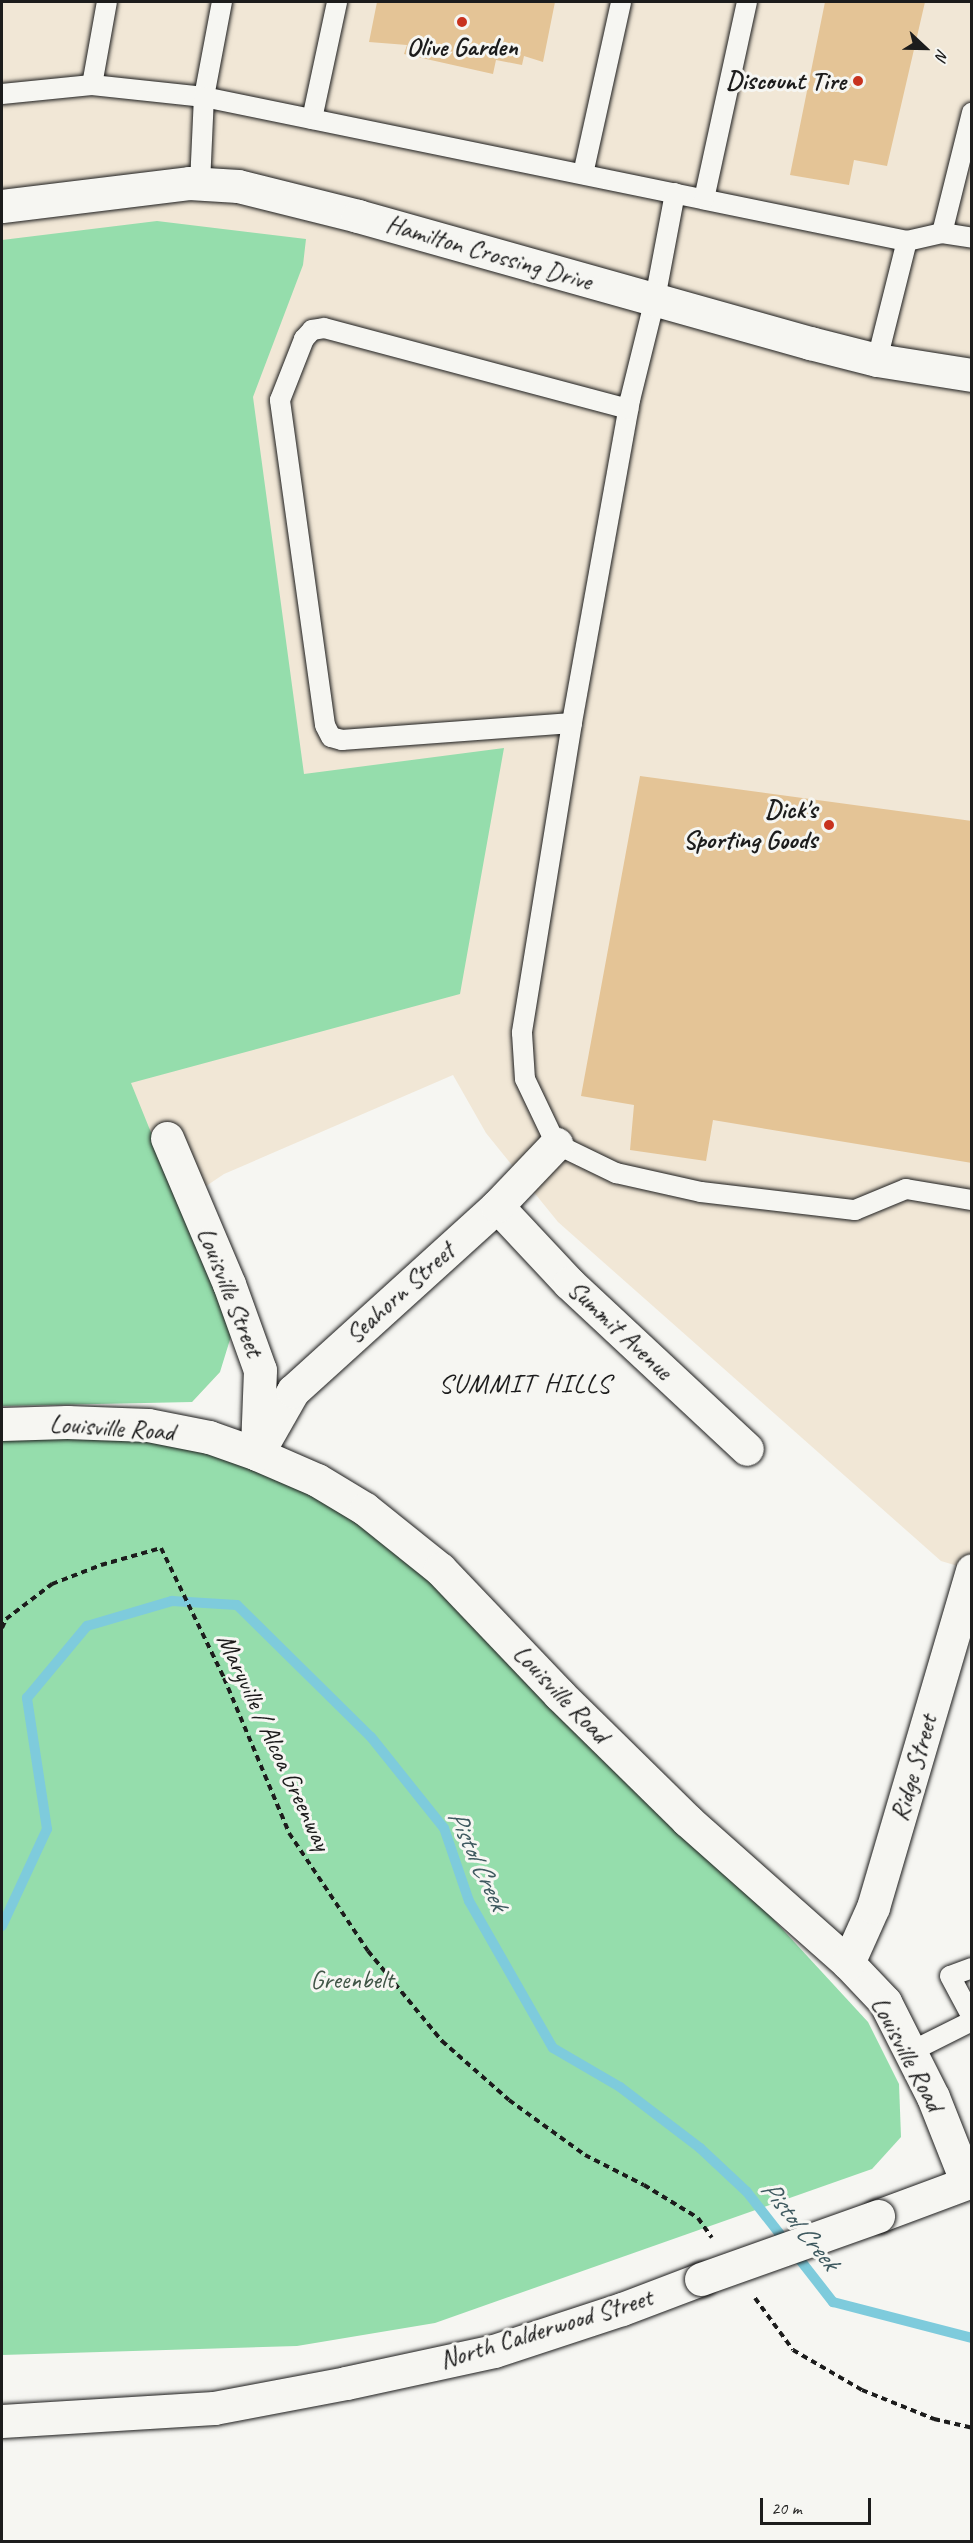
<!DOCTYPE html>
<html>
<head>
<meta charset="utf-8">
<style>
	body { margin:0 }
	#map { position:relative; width:973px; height:2543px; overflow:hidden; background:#f6f6f2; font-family:Caveat,sans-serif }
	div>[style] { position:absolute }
	.built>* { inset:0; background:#f1e7d6 }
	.green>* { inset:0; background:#95ddac }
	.stream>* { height:10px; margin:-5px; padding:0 5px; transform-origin:5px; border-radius:5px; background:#7ecbdc }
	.building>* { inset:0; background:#e4c496 }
	.path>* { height:4px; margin-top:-2px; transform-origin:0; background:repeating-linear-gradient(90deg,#1c1c1c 0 6px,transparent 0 10.5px) }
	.roads { filter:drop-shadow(0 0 2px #1c1c1c) drop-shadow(0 0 2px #1c1c1c) }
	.lane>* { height:20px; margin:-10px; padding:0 10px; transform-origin:10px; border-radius:10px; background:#f6f6f2 }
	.street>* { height:33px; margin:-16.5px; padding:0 16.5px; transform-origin:16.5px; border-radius:16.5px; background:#f6f6f2 }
	.secondary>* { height:33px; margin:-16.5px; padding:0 16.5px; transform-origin:16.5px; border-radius:16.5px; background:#f6f6f2 }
	.bridges { filter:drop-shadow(0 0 2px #1c1c1c) drop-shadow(0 0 2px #1c1c1c) }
	.secondary-bridge>* { height:33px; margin:-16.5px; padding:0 16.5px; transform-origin:16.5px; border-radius:16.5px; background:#f6f6f2 }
	.dots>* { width:16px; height:16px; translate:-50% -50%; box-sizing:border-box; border:3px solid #f6f6f2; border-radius:50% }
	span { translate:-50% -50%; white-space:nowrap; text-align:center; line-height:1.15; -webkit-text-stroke:6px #f6f6f2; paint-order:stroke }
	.poi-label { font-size:26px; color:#1c1c1c; font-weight:700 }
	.right { translate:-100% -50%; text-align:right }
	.street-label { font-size:26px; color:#1c1c1c }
	.park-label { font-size:26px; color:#405647 }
	.neighbourhood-label { font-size:27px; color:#1c1c1c; letter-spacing:1.5px }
	.water-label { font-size:27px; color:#3e595f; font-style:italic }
	.frame { position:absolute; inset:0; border:3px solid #1c1c1c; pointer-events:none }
	.north { position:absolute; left:895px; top:18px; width:60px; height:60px; -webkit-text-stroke:4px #f6f6f2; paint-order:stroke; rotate:112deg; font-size:16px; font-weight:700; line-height:24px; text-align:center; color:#1c1c1c }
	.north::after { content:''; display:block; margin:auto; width:21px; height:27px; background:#1c1c1c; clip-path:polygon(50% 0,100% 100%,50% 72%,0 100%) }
	.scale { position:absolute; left:760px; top:2498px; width:111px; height:27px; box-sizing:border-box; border:3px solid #1c1c1c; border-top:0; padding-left:8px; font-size:18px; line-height:21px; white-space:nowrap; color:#1c1c1c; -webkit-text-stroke:4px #f6f6f2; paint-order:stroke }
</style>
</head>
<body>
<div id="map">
	<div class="built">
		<div style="clip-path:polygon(2px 2px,971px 2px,971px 1570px,941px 1561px,558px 1222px,486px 1133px,453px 1075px,224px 1174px,175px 1207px,220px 1372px,192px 1402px,2px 1395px)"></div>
	</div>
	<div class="green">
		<div style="clip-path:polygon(157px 221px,306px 239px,303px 265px,253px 397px,304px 774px,504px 748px,460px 994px,131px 1083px,232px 1333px,220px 1372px,192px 1402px,2px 1406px,2px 240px)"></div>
		<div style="clip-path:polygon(2px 1428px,169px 1429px,292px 1469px,408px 1543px,635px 1769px,868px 2022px,899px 2084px,901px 2137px,872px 2169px,435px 2323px,297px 2346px,2px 2355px)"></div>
	</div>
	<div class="stream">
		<div style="left:2px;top:1926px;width:107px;rotate:-65.1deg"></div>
		<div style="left:47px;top:1829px;width:133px;rotate:-98.7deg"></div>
		<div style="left:27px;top:1698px;width:94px;rotate:-50.2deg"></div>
		<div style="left:87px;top:1626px;width:89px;rotate:-16.4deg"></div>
		<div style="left:172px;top:1601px;width:65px;rotate:3.5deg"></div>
		<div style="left:237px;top:1605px;width:188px;rotate:44.6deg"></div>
		<div style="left:371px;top:1737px;width:117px;rotate:51.3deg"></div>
		<div style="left:444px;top:1828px;width:77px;rotate:71.1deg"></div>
		<div style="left:469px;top:1901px;width:169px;rotate:60.3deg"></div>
		<div style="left:553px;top:2048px;width:78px;rotate:30.2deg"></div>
		<div style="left:620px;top:2087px;width:101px;rotate:37.3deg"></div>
		<div style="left:700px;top:2148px;width:64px;rotate:43.1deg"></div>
		<div style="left:747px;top:2192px;width:140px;rotate:52deg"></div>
		<div style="left:833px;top:2302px;width:144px;rotate:14.5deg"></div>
	</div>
	<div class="building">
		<div style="clip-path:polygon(377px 2px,555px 2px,543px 62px,524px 56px,522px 65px,496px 60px,493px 74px,404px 54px,407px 45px,369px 42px)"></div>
		<div style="clip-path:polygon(825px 2px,925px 2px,887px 166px,854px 160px,849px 185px,790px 175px)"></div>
		<div style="clip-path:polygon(640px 776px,972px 821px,972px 1163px,713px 1120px,706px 1161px,630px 1150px,634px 1105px,581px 1096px)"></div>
	</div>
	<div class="path">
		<div style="left:2px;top:1628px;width:10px;rotate:-66deg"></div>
		<div style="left:6px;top:1619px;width:58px;rotate:-37.3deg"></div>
		<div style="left:52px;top:1584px;width:53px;rotate:-21.2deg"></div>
		<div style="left:101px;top:1565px;width:62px;rotate:-15.8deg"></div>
		<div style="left:161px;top:1548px;width:144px;rotate:64.1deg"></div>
		<div style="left:224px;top:1678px;width:168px;rotate:67.2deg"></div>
		<div style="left:289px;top:1833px;width:142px;rotate:56.2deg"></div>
		<div style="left:368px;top:1951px;width:117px;rotate:50.6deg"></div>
		<div style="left:442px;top:2041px;width:89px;rotate:41.4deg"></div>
		<div style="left:509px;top:2100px;width:94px;rotate:35.9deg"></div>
		<div style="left:585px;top:2155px;width:66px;rotate:27deg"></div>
		<div style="left:644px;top:2185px;width:63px;rotate:31.4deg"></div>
		<div style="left:698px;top:2218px;width:24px;rotate:55deg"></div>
		<div style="left:755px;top:2298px;width:64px;rotate:53.8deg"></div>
		<div style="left:793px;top:2350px;width:80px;rotate:30.1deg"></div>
		<div style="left:862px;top:2390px;width:78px;rotate:21.9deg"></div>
		<div style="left:934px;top:2419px;width:39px;rotate:13deg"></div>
	</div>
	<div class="roads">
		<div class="lane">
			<div style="left:92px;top:85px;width:84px;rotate:-79.8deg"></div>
			<div style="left:2px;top:94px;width:90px;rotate:-5.7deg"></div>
			<div style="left:92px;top:85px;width:113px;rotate:6.1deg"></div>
			<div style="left:204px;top:97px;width:97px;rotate:-79.3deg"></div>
			<div style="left:312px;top:119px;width:120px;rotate:-77.9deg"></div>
			<div style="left:583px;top:174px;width:176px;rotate:-77.5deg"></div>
			<div style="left:200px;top:184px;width:87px;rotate:-87.4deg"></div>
			<div style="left:204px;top:97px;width:718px;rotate:11.58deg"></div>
			<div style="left:675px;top:193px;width:108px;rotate:100.7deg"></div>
			<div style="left:655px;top:299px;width:104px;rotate:103.9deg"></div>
			<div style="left:630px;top:400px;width:328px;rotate:100.2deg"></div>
			<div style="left:572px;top:723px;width:314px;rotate:99.2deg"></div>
			<div style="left:522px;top:1033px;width:46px;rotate:86.3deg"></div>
			<div style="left:525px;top:1079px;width:72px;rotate:64.5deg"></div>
			<div style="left:556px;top:1144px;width:67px;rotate:25.8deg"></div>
			<div style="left:616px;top:1173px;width:87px;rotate:12.6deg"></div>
			<div style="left:701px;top:1192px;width:155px;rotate:6.7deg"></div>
			<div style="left:855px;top:1210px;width:55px;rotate:-22.4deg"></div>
			<div style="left:906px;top:1189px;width:67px;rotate:9.5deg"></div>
			<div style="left:704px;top:199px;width:202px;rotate:-77.7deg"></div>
			<div style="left:942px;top:233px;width:124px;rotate:-76deg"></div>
			<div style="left:877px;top:360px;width:123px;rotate:-75.9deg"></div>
			<div style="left:907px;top:241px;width:36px;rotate:-13deg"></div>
			<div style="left:942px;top:233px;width:30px;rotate:9deg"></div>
			<div style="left:572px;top:723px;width:231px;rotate:175.8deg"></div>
			<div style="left:342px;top:740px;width:11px;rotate:-165deg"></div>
			<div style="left:331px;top:737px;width:13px;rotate:-117deg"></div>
			<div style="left:325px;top:725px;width:328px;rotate:-97.9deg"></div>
			<div style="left:280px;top:400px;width:66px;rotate:-68.5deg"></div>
			<div style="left:304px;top:339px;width:12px;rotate:-48deg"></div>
			<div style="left:312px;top:330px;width:12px;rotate:-9deg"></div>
			<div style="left:324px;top:328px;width:315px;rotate:14.9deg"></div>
			<div style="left:972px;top:1968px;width:23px;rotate:160deg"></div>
			<div style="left:950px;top:1976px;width:47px;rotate:61.8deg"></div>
			<div style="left:910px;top:2052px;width:69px;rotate:-26.6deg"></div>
		</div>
		<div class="street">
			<div style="left:2px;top:206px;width:188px;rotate:-7deg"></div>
			<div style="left:189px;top:183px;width:49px;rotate:3.5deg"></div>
			<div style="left:238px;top:186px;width:124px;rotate:14deg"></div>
			<div style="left:358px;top:216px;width:470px;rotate:15.7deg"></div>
			<div style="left:810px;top:343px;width:69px;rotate:14.2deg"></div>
			<div style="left:877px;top:360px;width:96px;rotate:9deg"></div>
			<div style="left:167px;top:1138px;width:159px;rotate:67deg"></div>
			<div style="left:229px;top:1284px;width:91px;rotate:70.2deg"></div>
			<div style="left:260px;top:1370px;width:79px;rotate:92.2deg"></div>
			<div style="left:497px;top:1206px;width:105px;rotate:46.9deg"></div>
			<div style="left:569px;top:1283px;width:243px;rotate:43deg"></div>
			<div style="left:2px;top:1424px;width:65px;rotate:-1.8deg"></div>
			<div style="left:67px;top:1422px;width:81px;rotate:2.1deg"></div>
			<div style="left:148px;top:1425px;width:62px;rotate:11.1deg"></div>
			<div style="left:209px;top:1437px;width:51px;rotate:19.5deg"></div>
			<div style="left:257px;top:1454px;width:65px;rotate:23.4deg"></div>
			<div style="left:317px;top:1480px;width:56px;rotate:31.1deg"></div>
			<div style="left:365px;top:1509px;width:96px;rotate:38.7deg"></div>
			<div style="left:440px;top:1569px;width:173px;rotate:46.4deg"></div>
			<div style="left:559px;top:1694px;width:180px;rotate:44.5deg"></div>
			<div style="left:687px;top:1820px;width:215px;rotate:41.6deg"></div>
			<div style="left:848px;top:1963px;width:54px;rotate:46.5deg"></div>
			<div style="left:885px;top:2002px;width:106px;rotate:63.2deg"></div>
			<div style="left:933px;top:2097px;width:92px;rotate:68.4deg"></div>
			<div style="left:257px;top:1454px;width:73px;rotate:-60.3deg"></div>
			<div style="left:293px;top:1391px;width:275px;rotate:-42.2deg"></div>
			<div style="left:497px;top:1206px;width:86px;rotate:-46.4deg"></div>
			<div style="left:848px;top:1963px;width:61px;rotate:-65.9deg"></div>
			<div style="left:873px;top:1907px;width:351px;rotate:-73.6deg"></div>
		</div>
		<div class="secondary">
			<div style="left:878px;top:2216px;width:100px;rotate:-20.4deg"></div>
			<div style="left:2px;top:2421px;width:212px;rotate:-3.5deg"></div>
			<div style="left:214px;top:2408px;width:134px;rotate:-10.7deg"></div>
			<div style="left:346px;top:2383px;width:151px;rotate:-12.2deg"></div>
			<div style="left:494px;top:2351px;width:135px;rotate:-18.2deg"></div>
			<div style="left:622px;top:2309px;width:85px;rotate:-20.8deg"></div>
		</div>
	</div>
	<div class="bridges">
		<div class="secondary-bridge">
			<div style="left:701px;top:2279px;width:188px;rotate:-19.6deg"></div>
		</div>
	</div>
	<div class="dots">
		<div style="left:462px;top:22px;background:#c8321e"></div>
		<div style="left:858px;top:81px;background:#c8321e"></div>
		<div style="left:829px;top:825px;background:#c8321e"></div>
	</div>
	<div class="poi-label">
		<span style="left:462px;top:47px">Olive Garden</span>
		<span class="right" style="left:846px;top:81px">Discount Tire</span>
		<span class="right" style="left:817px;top:825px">Dick's<br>Sporting Goods</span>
	</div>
	<div class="street-label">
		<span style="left:489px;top:253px;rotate:16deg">Hamilton Crossing Drive</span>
		<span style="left:230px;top:1292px;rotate:68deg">Louisville Street</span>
		<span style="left:400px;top:1293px;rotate:-42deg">Seahorn Street</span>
		<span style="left:620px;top:1330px;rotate:43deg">Summit Avenue</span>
		<span style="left:112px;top:1428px;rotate:4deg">Louisville Road</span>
		<span style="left:561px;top:1694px;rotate:46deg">Louisville Road</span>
		<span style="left:274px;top:1742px;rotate:65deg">Maryville / Alcoa Greenway</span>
		<span style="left:914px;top:1768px;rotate:-74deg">Ridge Street</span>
		<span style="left:907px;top:2054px;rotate:62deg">Louisville Road</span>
		<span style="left:546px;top:2329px;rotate:-17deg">North Calderwood Street</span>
	</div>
	<div class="park-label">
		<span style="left:352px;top:1980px">Greenbelt</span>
	</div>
	<div class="neighbourhood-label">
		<span style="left:525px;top:1384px">SUMMIT HILLS</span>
	</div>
	<div class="water-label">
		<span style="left:478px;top:1860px;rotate:65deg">Pistol Creek</span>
		<span style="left:800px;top:2225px;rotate:51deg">Pistol Creek</span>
	</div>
	<div class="frame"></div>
	<div class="north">N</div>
	<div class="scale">20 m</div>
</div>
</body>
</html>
